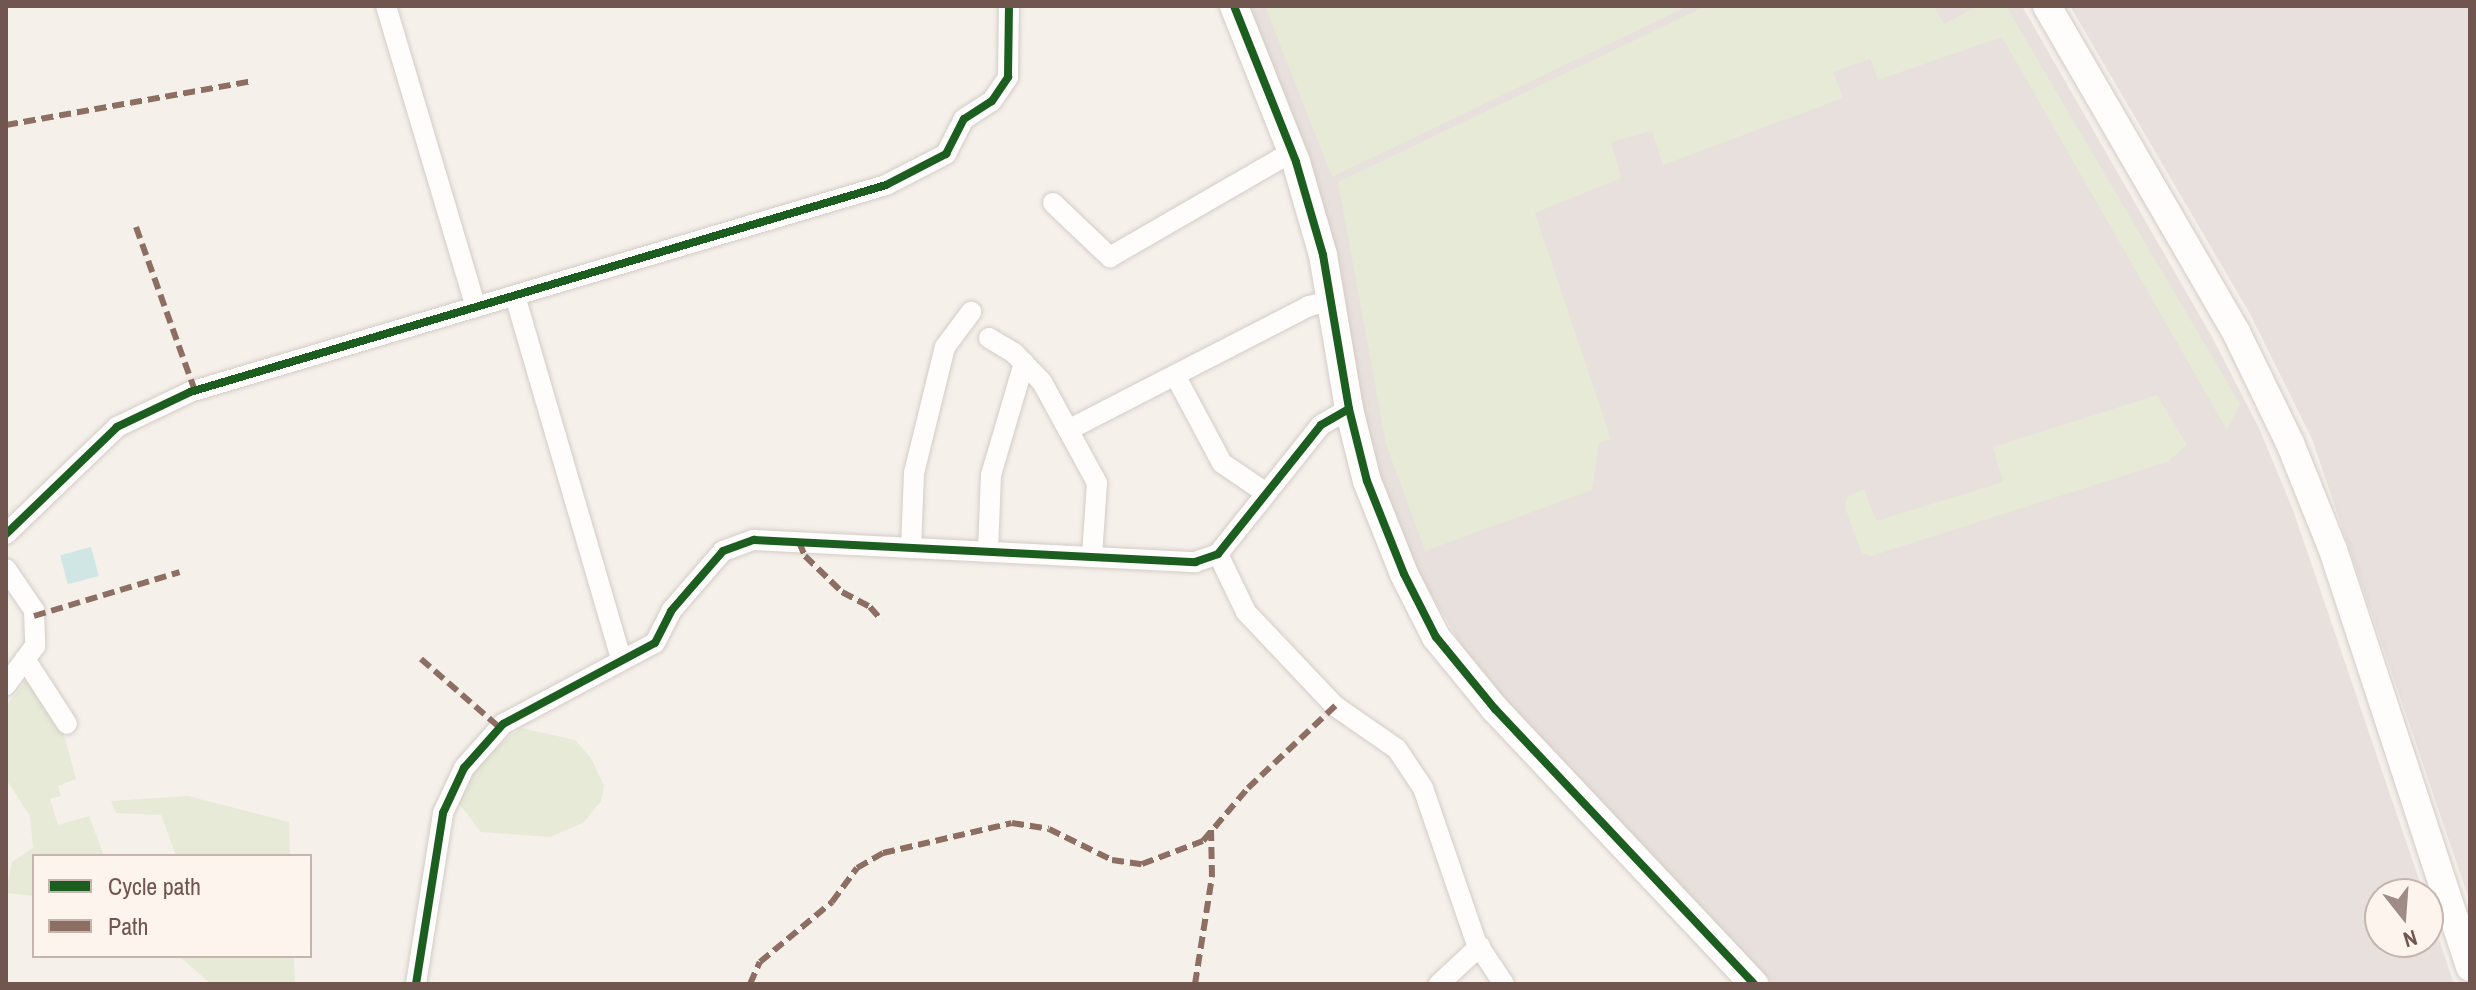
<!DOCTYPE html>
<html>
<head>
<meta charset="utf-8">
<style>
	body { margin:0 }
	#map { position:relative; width:2476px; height:990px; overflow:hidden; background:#f6f0eb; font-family:"Archivo Narrow",sans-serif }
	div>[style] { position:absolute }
	.industrial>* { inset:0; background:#e8e0dc }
	.green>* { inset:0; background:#e6ead7 }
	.water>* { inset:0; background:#cfe6e4; transform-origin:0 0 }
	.roads { filter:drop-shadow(0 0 2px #d3ccc7) drop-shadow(0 0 2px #d3ccc7) }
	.street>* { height:20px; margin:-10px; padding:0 10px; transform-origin:10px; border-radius:10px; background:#fefdfc }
	.secondary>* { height:28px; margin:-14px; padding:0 14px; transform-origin:14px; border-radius:14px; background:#fefdfc }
	.quiet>* { height:6px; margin-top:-3px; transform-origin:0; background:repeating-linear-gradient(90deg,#8d6e63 0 12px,transparent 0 18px) }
	.cycleway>* { height:8px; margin:-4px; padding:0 4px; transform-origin:4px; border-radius:4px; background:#1b5e20 }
	span { translate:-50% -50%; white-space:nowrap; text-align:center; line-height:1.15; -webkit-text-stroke:8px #fdf4ed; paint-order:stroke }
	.frame { position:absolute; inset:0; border:8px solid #71564f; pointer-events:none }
	.legend { position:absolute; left:32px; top:854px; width:280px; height:104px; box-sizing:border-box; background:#fdf4ed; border:2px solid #c5b5ae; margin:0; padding:10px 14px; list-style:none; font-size:24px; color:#71564f }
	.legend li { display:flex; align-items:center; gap:16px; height:40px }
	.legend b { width:40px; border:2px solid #c5b5ae }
	.north { position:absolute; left:2364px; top:878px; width:80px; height:80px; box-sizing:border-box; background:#fdf4ed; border:2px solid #c5b5ae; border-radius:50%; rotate:163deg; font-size:22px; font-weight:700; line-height:32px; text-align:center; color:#71564f }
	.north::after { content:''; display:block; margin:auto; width:28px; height:36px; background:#a08c86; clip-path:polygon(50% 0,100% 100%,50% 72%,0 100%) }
</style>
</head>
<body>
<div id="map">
	<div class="industrial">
		<div style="clip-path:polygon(1246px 6px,2022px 6px,2212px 337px,2259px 428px,2293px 510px,2424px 894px,2380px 894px,2380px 942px,2428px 942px,2428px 906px,2454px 984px,1773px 984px,1516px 713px,1467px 654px,1425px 584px,1398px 530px,1372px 455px)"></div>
		<div style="clip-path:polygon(2070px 6px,2470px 6px,2470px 902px,2312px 439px,2250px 314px)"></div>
	</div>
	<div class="green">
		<div style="clip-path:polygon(1265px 6px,1688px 6px,1332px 177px)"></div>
		<div style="clip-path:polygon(1706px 6px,1934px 6px,1944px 24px,1978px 6px,2006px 6px,2240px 404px,2227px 430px,2002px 37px,1878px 80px,1870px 59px,1833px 72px,1843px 98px,1663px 165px,1652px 131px,1611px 142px,1621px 178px,1535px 213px,1611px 439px,1599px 443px,1592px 490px,1425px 551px,1386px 444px,1338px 182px)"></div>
		<div style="clip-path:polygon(2157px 395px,2187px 445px,2167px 462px,1871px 556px,1862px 553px,1845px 508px,1848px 496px,1864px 489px,1876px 521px,2003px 482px,1993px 447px)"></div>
		<div style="clip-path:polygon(26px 681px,34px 684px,64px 735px,76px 779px,58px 786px,61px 796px,50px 799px,58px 825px,89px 816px,104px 856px,34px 856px,34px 896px,6px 893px,12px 862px,33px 848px,30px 816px,6px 779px,6px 706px)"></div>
		<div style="clip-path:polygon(521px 728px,575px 740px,591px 758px,604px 786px,601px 801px,583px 823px,550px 837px,481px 832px,457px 801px,481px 759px)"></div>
		<div style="clip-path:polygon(188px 796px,289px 822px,290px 856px,176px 856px,161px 815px,116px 813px,111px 801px)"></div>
		<div style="clip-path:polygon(179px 956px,294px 956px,295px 984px,211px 984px)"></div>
	</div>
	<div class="water">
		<div style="left:91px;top:547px;width:30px;height:32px;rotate:75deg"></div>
	</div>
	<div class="roads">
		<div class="street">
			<div style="left:386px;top:6px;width:314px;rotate:73.4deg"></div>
			<div style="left:1053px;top:203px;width:79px;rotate:43.5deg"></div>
			<div style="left:1110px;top:257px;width:210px;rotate:-30deg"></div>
			<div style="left:515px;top:296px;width:378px;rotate:73.7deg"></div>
			<div style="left:989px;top:338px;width:29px;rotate:31deg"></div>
			<div style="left:1014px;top:353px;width:40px;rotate:46deg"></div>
			<div style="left:1042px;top:382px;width:115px;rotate:61.4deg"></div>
			<div style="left:1097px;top:483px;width:74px;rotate:93.9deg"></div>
			<div style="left:1175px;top:375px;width:100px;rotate:61.9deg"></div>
			<div style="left:1222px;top:463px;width:53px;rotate:34.3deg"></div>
			<div style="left:1068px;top:430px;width:271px;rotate:-27.2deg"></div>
			<div style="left:1309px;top:306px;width:22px;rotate:-13deg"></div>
			<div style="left:6px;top:534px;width:154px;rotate:-43.9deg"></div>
			<div style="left:117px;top:427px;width:81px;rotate:-25.6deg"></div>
			<div style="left:190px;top:392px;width:726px;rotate:-16.56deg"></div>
			<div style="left:886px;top:185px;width:68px;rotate:-27.3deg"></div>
			<div style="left:946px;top:154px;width:39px;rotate:-63deg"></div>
			<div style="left:964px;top:119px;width:33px;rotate:-33deg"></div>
			<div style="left:992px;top:101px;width:29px;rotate:-56deg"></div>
			<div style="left:1008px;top:77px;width:71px;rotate:-89.2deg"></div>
			<div style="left:911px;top:548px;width:75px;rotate:-87.7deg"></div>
			<div style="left:914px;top:473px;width:130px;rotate:-76.2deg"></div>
			<div style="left:945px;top:347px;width:44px;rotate:-53.4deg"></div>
			<div style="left:988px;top:552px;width:77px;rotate:-87.8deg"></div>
			<div style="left:991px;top:475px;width:117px;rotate:-73.6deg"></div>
			<div style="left:1218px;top:554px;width:64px;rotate:64.2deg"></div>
			<div style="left:1246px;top:612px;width:129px;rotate:46.6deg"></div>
			<div style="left:1335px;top:706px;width:75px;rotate:34.7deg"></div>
			<div style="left:1397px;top:749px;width:47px;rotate:56.3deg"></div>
			<div style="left:1423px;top:788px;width:163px;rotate:71deg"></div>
			<div style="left:1476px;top:942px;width:50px;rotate:56.3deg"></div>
			<div style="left:6px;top:569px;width:50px;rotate:55.7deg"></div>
			<div style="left:34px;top:610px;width:36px;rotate:88deg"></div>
			<div style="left:35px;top:646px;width:49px;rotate:126.6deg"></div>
			<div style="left:25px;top:659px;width:77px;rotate:57.1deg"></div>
			<div style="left:416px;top:984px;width:173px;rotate:-81deg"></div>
			<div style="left:443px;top:813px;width:50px;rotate:-65deg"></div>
			<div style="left:464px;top:768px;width:59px;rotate:-48.4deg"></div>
			<div style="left:503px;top:724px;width:172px;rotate:-28.1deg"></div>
			<div style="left:655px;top:643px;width:36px;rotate:-63deg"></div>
			<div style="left:671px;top:611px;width:79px;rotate:-49.1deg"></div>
			<div style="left:723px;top:551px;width:33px;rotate:-20deg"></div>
			<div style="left:754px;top:540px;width:442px;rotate:2.9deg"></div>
			<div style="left:1195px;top:562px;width:24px;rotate:-19deg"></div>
			<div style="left:1218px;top:554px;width:165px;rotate:-51.4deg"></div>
			<div style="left:1321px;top:425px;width:32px;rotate:-30deg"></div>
			<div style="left:1439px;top:984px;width:56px;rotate:-42.8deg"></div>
		</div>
		<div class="secondary">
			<div style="left:1234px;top:6px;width:168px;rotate:68.3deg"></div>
			<div style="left:1296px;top:162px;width:97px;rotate:73.8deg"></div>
			<div style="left:1323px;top:255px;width:156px;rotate:80.4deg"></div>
			<div style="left:1349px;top:409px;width:74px;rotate:76deg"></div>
			<div style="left:1367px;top:481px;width:100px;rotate:68.3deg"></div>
			<div style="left:1404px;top:574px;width:71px;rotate:63.1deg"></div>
			<div style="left:1436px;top:637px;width:93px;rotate:50.7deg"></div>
			<div style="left:1495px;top:709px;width:378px;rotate:46.7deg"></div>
			<div style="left:2047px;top:6px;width:377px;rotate:59.9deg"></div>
			<div style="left:2236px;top:332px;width:123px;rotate:64.1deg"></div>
			<div style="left:2290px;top:443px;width:115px;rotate:68.1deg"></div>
			<div style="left:2333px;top:550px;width:439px;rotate:71.8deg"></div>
		</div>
	</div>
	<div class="quiet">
		<div style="left:6px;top:125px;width:250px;rotate:-10.1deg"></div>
		<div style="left:136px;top:227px;width:174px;rotate:70.2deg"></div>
		<div style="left:799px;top:542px;width:15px;rotate:67deg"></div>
		<div style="left:805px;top:556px;width:52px;rotate:44.2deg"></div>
		<div style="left:842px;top:592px;width:32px;rotate:28deg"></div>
		<div style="left:870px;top:607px;width:18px;rotate:49deg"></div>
		<div style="left:34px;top:616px;width:152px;rotate:-16.8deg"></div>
		<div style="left:421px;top:659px;width:105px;rotate:41.1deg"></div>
		<div style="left:750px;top:984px;width:24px;rotate:-66deg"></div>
		<div style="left:760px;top:962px;width:94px;rotate:-39.8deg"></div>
		<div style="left:832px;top:902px;width:42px;rotate:-53.7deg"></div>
		<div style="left:857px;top:868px;width:30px;rotate:-30deg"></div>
		<div style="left:883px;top:853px;width:132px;rotate:-13.1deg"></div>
		<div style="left:1012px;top:823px;width:37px;rotate:9deg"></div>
		<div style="left:1049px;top:829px;width:70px;rotate:26.2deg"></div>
		<div style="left:1112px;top:860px;width:30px;rotate:8deg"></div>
		<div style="left:1142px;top:864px;width:65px;rotate:-20.7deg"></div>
		<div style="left:1203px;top:841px;width:70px;rotate:-49.7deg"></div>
		<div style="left:1248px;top:788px;width:120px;rotate:-43.3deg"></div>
		<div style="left:1195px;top:984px;width:108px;rotate:-81deg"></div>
		<div style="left:1212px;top:877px;width:47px;rotate:-91.2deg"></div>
	</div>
	<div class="cycleway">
		<div style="left:1234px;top:6px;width:168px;rotate:68.3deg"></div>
		<div style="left:1296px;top:162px;width:97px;rotate:73.8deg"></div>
		<div style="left:1323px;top:255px;width:156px;rotate:80.4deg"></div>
		<div style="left:1349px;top:409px;width:74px;rotate:76deg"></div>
		<div style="left:1367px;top:481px;width:100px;rotate:68.3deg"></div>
		<div style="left:1404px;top:574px;width:71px;rotate:63.1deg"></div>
		<div style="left:1436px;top:637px;width:93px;rotate:50.7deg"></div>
		<div style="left:1495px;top:709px;width:378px;rotate:46.7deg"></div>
		<div style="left:6px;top:534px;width:154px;rotate:-43.9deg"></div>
		<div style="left:117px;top:427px;width:81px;rotate:-25.6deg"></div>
		<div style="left:190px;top:392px;width:726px;rotate:-16.56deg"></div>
		<div style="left:886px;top:185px;width:68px;rotate:-27.3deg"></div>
		<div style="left:946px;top:154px;width:39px;rotate:-63deg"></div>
		<div style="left:964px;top:119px;width:33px;rotate:-33deg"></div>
		<div style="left:992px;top:101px;width:29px;rotate:-56deg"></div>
		<div style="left:1008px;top:77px;width:71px;rotate:-89.2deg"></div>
		<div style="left:416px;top:984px;width:173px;rotate:-81deg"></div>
		<div style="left:443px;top:813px;width:50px;rotate:-65deg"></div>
		<div style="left:464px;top:768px;width:59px;rotate:-48.4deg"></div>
		<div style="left:503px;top:724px;width:172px;rotate:-28.1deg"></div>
		<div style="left:655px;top:643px;width:36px;rotate:-63deg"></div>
		<div style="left:671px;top:611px;width:79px;rotate:-49.1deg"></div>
		<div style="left:723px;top:551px;width:33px;rotate:-20deg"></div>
		<div style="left:754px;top:540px;width:442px;rotate:2.9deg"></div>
		<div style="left:1195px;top:562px;width:24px;rotate:-19deg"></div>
		<div style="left:1218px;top:554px;width:165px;rotate:-51.4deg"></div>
		<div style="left:1321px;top:425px;width:32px;rotate:-30deg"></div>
	</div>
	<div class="frame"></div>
	<ul class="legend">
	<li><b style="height:10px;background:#1b5e20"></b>Cycle path</li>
	<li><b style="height:10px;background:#8d6e63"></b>Path</li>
	</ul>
	<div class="north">N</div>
</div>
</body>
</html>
